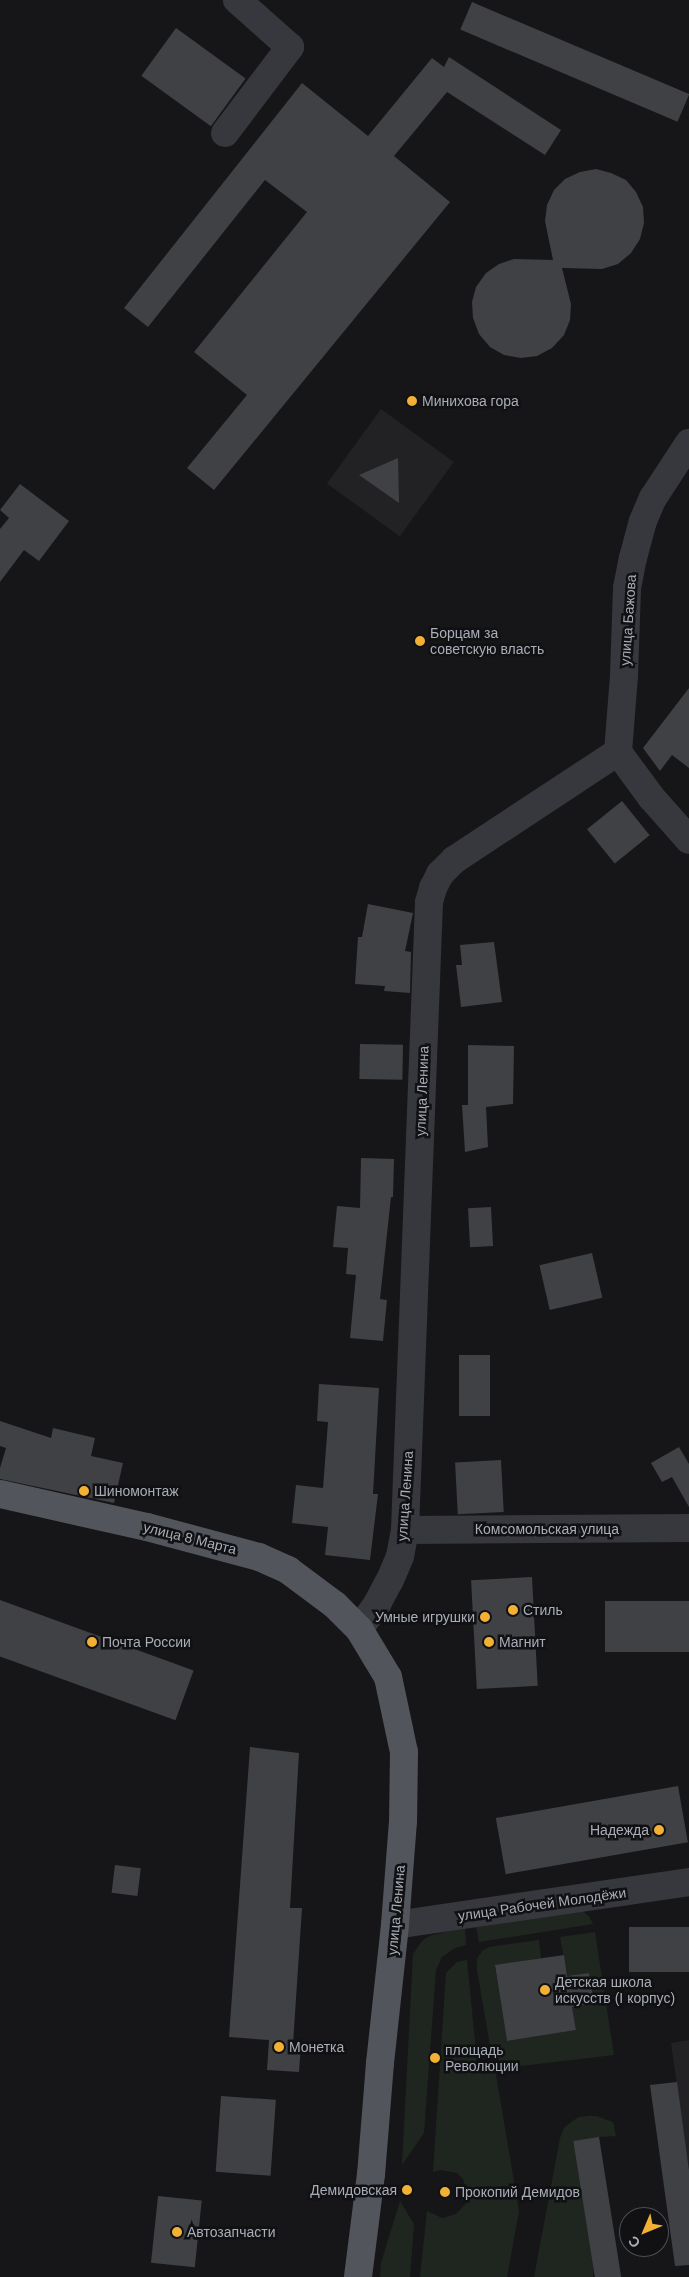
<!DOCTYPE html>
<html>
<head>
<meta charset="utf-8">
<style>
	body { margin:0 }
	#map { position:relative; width:689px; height:2277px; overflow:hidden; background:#161618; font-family:Arial,sans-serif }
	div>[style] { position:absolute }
	.built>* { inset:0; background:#222225; transform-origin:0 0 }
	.green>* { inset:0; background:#1e261f }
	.building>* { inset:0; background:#404145; transform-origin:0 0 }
	.street>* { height:28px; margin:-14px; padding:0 14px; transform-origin:14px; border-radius:14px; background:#37383d }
	.primary>* { height:28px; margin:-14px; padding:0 14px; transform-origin:14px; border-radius:14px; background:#53555c }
	.dots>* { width:14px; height:14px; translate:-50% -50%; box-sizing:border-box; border:2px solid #111113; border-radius:50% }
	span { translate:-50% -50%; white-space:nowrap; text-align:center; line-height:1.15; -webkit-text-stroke:5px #111113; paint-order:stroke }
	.poi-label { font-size:14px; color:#a8adb8 }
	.left { translate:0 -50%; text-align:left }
	.right { translate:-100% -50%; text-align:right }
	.street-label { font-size:14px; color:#a8adb8 }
	.north { position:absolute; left:619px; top:2207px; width:50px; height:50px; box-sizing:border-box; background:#111113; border:1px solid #4d4f55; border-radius:50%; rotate:225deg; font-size:14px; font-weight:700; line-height:20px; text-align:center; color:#a8adb8 }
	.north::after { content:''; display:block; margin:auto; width:18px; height:22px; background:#f2b134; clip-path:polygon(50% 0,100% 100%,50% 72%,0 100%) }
</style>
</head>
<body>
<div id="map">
	<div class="built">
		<div style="left:381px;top:409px;width:90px;height:92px;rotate:36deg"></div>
		<div style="clip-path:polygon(689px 2040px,689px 2170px,671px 2043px)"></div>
	</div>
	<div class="green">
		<div style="clip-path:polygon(580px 1909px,589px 1916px,593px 1924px,479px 1942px,476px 1926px)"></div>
		<div style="clip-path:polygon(465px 1927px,466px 1945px,455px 1948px,442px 1957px,436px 1970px,424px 2133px,402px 2165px,413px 1954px,422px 1941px,429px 1936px)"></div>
		<div style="clip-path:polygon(595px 1932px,614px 2055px,495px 2069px,519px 2211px,507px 2277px,420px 2277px,427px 2211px,442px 2218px,456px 2214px,467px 2202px,468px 2194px,463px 2179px,457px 2173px,441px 2170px,433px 2172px,446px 1973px,457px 1962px,467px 1960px,478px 2072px,494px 2069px,477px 1970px,477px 1959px,482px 1951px,489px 1947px,539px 1940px,541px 1958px,495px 1966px,507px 2041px,576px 2030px,572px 2007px,594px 2003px,589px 1973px,567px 1976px,560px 1937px)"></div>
		<div style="clip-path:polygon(588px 2116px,596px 2116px,613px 2122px,616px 2136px,599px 2137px,593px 2277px,534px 2277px,560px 2138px,564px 2128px,571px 2122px,579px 2117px)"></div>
		<div style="clip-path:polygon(400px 2201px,414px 2224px,410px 2277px,380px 2277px,381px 2263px)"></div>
	</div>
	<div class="building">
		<div style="left:472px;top:2px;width:236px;height:30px;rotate:23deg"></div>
		<div style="left:176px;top:28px;width:86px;height:59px;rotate:36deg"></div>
		<div style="clip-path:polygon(449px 57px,561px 130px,545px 155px,447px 92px,394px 156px,450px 202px,214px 490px,187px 468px,247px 395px,194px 352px,307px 212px,265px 180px,148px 327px,124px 308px,302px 83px,368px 136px,432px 58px,444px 67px)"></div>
		<div style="clip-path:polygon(596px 169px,611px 173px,626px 180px,636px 192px,643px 207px,644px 223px,640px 239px,631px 253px,618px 264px,602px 269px,562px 268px,571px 304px,570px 320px,564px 335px,552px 348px,537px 356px,521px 358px,504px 355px,490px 347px,479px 334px,473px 318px,472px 302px,476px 287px,486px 273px,499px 264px,514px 259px,553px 260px,545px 221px,547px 205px,554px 190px,565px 179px,580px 172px)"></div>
		<div style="clip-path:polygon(398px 458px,399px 503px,359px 475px)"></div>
		<div style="clip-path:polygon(20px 484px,69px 521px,39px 561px,24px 550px,0 582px,0 529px,9px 518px,0 510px)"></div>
		<div style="clip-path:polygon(689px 688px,689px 768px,672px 755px,660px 771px,643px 748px)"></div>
		<div style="left:622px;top:801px;width:44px;height:45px;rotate:51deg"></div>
		<div style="clip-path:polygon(368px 904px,413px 913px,405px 951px,411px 952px,410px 993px,384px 991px,385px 986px,355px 984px,358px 937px,362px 937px)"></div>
		<div style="clip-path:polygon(494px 942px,502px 1002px,461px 1007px,456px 965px,462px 965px,460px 945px)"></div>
		<div style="left:360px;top:1044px;width:43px;height:35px;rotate:1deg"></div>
		<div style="clip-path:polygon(468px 1045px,514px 1046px,513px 1104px,486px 1107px,488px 1147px,465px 1152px,462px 1105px,468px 1105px)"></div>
		<div style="clip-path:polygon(361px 1158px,394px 1159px,393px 1197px,391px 1197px,380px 1299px,387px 1300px,383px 1341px,350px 1338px,356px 1275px,346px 1274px,348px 1248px,333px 1247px,337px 1206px,360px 1208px)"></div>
		<div style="left:491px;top:1207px;width:39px;height:23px;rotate:87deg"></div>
		<div style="left:592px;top:1253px;width:46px;height:54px;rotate:77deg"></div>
		<div style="left:459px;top:1355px;width:31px;height:61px"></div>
		<div style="clip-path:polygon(319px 1384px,379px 1388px,373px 1494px,378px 1494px,370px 1560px,325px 1555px,328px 1527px,292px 1523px,296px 1485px,323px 1488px,328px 1422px,317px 1421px)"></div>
		<div style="clip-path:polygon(0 1421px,51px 1438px,53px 1428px,95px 1438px,91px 1456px,123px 1463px,114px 1503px,0 1479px,0 1468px,6px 1448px,0 1446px)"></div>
		<div style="clip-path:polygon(679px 1447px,689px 1464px,689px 1507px,672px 1477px,662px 1482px,651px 1463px)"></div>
		<div style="left:501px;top:1460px;width:52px;height:46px;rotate:87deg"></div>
		<div style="left:532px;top:1577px;width:109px;height:61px;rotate:87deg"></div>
		<div style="left:0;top:1600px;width:206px;height:53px;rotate:20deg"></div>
		<div style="left:689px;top:1601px;width:51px;height:84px;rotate:90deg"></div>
		<div style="clip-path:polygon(250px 1747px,299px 1753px,290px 1908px,302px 1908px,293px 2044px,301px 2045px,299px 2072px,267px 2070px,269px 2040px,229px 2037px)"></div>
		<div style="left:678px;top:1786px;width:57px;height:185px;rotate:80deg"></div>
		<div style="left:115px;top:1865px;width:26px;height:28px;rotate:7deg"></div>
		<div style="left:689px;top:1927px;width:45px;height:60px;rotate:90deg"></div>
		<div style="clip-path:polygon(564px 1955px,567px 1976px,589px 1973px,594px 2003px,572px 2007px,576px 2030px,507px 2041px,495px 1965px)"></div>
		<div style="clip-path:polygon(677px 2082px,689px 2170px,689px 2265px,675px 2266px,650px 2085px)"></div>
		<div style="left:221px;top:2096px;width:55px;height:76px;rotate:4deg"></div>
		<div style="left:599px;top:2137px;width:142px;height:26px;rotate:81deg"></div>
		<div style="left:158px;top:2196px;width:44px;height:67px;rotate:6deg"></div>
	</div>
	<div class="street">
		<div style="left:225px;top:133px;width:108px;rotate:-52.9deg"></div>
		<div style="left:290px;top:47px;width:71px;rotate:-138.4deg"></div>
		<div style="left:618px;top:752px;width:77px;rotate:-85.5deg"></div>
		<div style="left:624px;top:675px;width:87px;rotate:-88deg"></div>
		<div style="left:627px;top:588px;width:31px;rotate:-79deg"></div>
		<div style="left:633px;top:558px;width:38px;rotate:-75deg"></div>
		<div style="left:643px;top:521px;width:25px;rotate:-67deg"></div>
		<div style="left:653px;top:498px;width:66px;rotate:-56.8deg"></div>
		<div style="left:618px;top:752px;width:56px;rotate:53.7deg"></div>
		<div style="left:651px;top:797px;width:57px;rotate:48.5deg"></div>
		<div style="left:405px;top:1530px;width:284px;rotate:-0.4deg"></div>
		<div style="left:359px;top:1629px;width:31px;rotate:-54deg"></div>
		<div style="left:377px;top:1604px;width:27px;rotate:-62deg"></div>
		<div style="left:390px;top:1580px;width:26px;rotate:-67deg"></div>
		<div style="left:400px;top:1556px;width:26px;rotate:-79deg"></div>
		<div style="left:405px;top:1530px;width:628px;rotate:-87.81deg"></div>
		<div style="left:429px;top:902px;width:15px;rotate:-74deg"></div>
		<div style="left:433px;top:888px;width:16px;rotate:-63deg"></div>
		<div style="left:440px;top:874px;width:20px;rotate:-45deg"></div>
		<div style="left:454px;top:860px;width:196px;rotate:-33.4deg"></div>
		<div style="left:395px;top:1925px;width:297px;rotate:-8.3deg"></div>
	</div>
	<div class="primary">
		<div style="left:0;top:1494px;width:151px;rotate:12.7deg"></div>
		<div style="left:147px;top:1527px;width:116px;rotate:15deg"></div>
		<div style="left:259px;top:1557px;width:32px;rotate:24deg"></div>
		<div style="left:288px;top:1570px;width:59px;rotate:36.7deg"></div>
		<div style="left:335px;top:1605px;width:34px;rotate:45deg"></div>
		<div style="left:359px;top:1629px;width:56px;rotate:58.9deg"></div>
		<div style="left:388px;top:1677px;width:77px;rotate:78deg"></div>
		<div style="left:404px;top:1752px;width:69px;rotate:90.8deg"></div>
		<div style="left:403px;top:1821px;width:104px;rotate:94.4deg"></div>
		<div style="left:395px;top:1925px;width:139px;rotate:96.2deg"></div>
		<div style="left:380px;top:2063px;width:111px;rotate:94.6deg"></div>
		<div style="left:371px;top:2174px;width:104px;rotate:97.2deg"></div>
	</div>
	<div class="dots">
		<div style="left:412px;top:401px;background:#f2b134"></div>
		<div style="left:420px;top:641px;background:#f2b134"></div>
		<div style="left:84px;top:1491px;background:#f2b134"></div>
		<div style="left:513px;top:1610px;background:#f2b134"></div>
		<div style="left:485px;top:1617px;background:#f2b134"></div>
		<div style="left:92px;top:1642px;background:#f2b134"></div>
		<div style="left:489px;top:1642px;background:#f2b134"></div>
		<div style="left:659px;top:1830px;background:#f2b134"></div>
		<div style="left:545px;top:1990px;background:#f2b134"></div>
		<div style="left:279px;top:2047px;background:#f2b134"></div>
		<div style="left:435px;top:2058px;background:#f2b134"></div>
		<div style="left:407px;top:2190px;background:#f2b134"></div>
		<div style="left:445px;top:2192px;background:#f2b134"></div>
		<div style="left:177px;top:2232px;background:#f2b134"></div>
	</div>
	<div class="poi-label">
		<span class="left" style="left:422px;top:401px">Минихова гора</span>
		<span class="left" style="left:430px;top:641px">Борцам за<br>советскую власть</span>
		<span class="left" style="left:94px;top:1491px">Шиномонтаж</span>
		<span class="left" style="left:523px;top:1610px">Стиль</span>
		<span class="right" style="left:475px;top:1617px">Умные игрушки</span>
		<span class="left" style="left:102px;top:1642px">Почта России</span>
		<span class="left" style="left:499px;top:1642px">Магнит</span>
		<span class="right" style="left:649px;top:1830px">Надежда</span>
		<span class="left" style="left:555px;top:1990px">Детская школа<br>искусств (I корпус)</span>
		<span class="left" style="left:289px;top:2047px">Монетка</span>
		<span class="left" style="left:445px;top:2058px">площадь<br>Революции</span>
		<span class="right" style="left:397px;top:2190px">Демидовская</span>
		<span class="left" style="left:455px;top:2192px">Прокопий Демидов</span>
		<span class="left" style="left:187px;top:2232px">Автозапчасти</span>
	</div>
	<div class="street-label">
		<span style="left:628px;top:620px;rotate:-86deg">улица Бажова</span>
		<span style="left:422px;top:1091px;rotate:-88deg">улица Ленина</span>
		<span style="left:405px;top:1496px;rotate:-86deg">улица Ленина</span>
		<span style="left:547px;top:1529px">Комсомольская улица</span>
		<span style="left:190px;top:1538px;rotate:14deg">улица 8 Марта</span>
		<span style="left:542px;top:1904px;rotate:-8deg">улица Рабочей Молодёжи</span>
		<span style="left:396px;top:1910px;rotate:-85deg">улица Ленина</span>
	</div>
	<div class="north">С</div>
</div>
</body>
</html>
